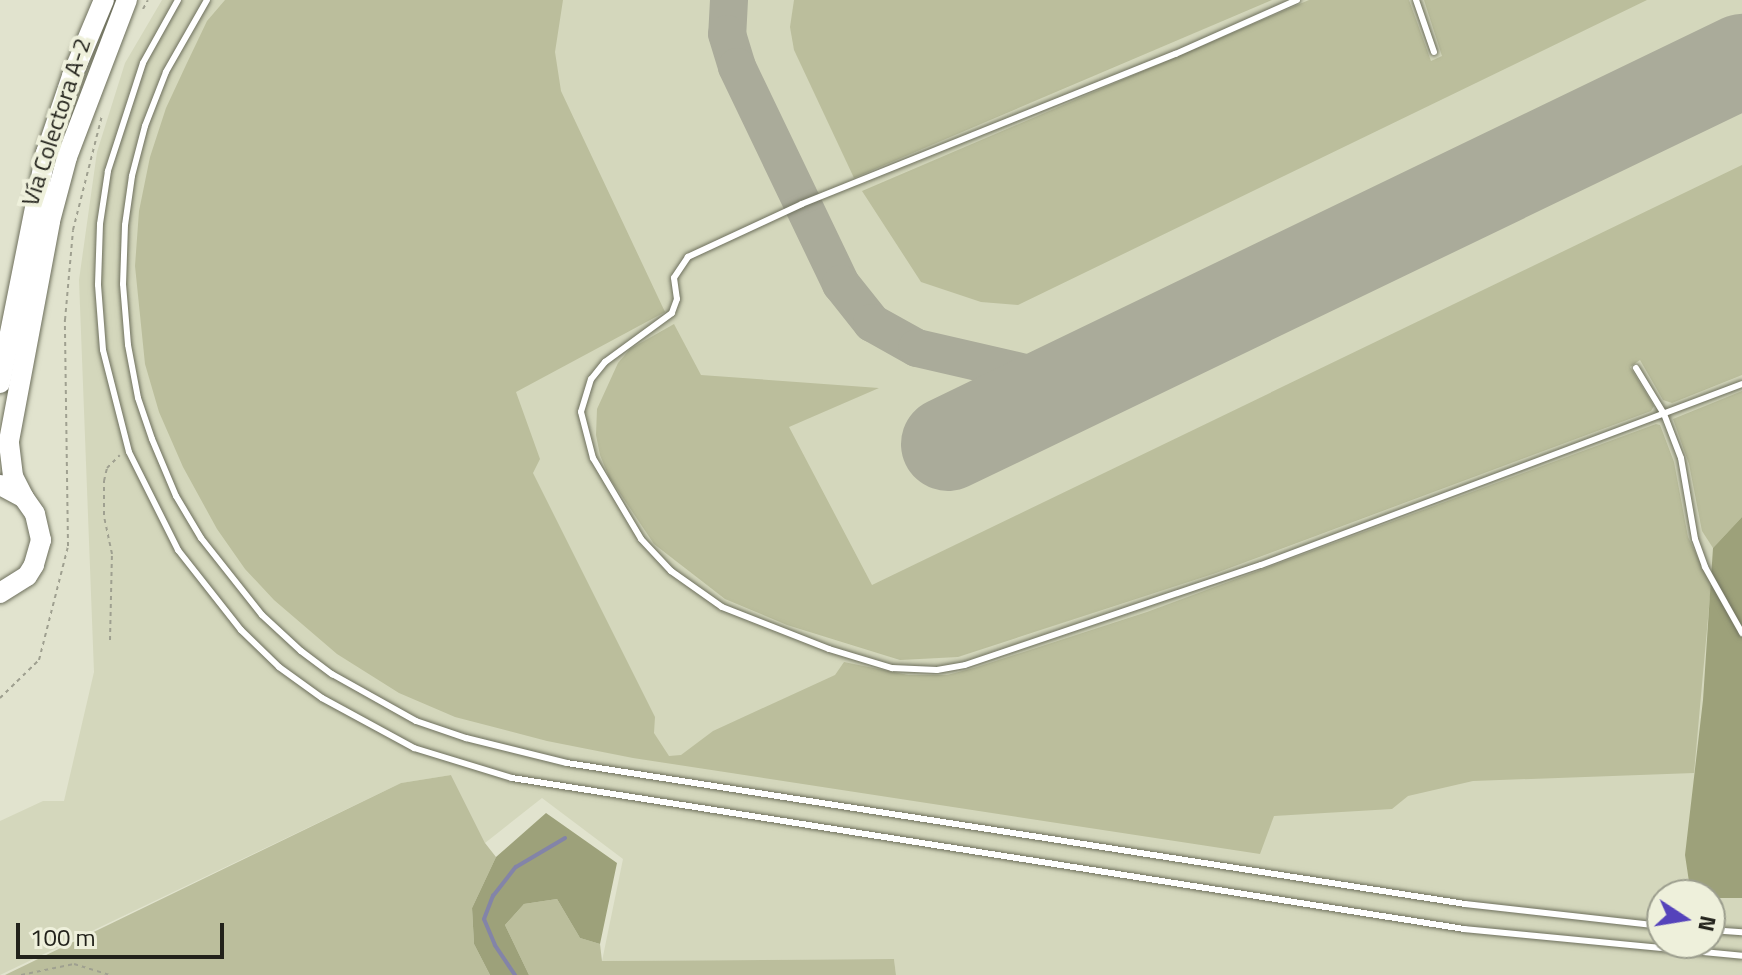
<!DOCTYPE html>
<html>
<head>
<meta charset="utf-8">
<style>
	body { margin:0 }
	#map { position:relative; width:1742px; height:975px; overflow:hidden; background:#e1e3ce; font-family:"Titillium Web",sans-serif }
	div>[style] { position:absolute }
	.built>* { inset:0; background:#d4d7bc }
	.green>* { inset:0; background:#bbbe9c }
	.forest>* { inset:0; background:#9da17a }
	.stream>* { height:4px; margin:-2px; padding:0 2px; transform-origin:2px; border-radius:2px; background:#8384a8 }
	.taxiway>* { height:38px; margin:-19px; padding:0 19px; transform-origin:19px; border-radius:19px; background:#aaab9a }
	.runway>* { height:94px; margin:-47px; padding:0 47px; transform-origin:47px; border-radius:47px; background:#aaab9a }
	.path>* { height:2px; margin-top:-1px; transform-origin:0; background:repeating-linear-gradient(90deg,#9fa090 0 4px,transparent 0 8px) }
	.roads { filter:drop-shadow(0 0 2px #6d6f5c) drop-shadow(0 0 2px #6d6f5c) }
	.service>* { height:6px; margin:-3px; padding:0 3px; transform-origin:3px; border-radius:3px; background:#fff }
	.primary>* { height:20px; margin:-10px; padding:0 10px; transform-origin:10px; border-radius:10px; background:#fff }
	span { translate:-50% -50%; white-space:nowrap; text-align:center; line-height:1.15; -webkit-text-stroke:8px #eef0db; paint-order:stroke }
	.street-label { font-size:24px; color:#22221b }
	.north { position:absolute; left:1646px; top:879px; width:80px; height:80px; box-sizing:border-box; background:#eef0db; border:2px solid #9c9e8e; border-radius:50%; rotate:102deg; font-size:22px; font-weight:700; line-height:32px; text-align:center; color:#22221b }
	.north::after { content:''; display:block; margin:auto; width:28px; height:36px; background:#5543bb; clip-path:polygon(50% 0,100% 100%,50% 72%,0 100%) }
	.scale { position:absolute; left:16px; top:923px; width:208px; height:36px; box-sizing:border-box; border:4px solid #22221b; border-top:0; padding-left:10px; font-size:24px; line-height:28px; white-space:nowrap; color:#22221b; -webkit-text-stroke:6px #eef0db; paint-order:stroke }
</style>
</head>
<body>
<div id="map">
	<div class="built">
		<div style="clip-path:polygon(evenodd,162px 0,1742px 0,1742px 975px,896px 975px,894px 959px,602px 961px,623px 859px,542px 798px,485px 843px,451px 775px,401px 783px,0 975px,0 821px,43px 801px,64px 801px,94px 672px,79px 280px,97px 152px,125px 63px,162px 0,1662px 895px,1710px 895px,1710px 943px,1662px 943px,1662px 895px)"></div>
	</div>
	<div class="green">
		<div style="clip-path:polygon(225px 0,563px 0,555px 52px,561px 91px,665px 312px,516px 392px,540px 459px,533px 473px,655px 717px,654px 733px,669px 756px,681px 755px,713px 731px,835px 675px,844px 662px,908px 675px,947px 675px,974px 668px,1147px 612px,1656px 424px,1660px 425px,1674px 462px,1688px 537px,1711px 585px,1694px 773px,1473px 781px,1408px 796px,1392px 809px,1274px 816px,1260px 854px,633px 758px,547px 741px,455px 717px,399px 693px,337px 654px,274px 600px,245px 569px,217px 529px,183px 467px,159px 412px,145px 364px,135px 266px,139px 211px,150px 157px,166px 108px,186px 65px,207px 21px)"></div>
		<div style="clip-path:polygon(794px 0,1272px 0,854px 178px,794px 50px,790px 27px)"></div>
		<div style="clip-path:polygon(1309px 0,1409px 0,1431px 61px,1442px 56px,1424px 0,1647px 0,1018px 305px,981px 302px,921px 282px,862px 191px)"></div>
		<div style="clip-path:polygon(1742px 165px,1742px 375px,1672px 403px,1663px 400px,1640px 360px,1630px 367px,1654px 406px,1651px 411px,1216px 573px,958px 657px,900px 660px,787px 625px,725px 599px,654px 544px,609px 477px,600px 455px,596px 435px,597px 409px,618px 363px,630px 349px,674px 324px,701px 375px,879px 388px,789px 427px,872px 585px)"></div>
		<div style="clip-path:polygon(1742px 391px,1742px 517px,1713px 548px,1702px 531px,1689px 464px,1673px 419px)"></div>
		<div style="clip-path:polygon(451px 775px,485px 843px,496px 857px,472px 908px,474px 944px,490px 975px,5px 975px,401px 783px)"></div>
		<div style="clip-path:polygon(557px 899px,580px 938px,600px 944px,602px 961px,894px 959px,896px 975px,529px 975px,505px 925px,524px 904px)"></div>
	</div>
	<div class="forest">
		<div style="clip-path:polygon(1742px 517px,1742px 898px,1710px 898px,1691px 895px,1685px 855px,1703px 700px,1713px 548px)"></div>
		<div style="clip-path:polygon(546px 813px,617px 863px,600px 944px,580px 938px,557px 899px,524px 904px,505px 925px,529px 975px,490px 975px,474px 944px,472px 908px,496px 857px)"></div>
	</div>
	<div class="stream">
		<div style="left:515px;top:975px;width:36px;rotate:-124deg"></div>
		<div style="left:495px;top:945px;width:28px;rotate:-113deg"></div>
		<div style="left:484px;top:919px;width:25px;rotate:-69deg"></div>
		<div style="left:493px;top:896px;width:37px;rotate:-52deg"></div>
		<div style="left:516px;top:867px;width:57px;rotate:-30.6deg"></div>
	</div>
	<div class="taxiway">
		<div style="left:729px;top:0;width:34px;rotate:93deg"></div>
		<div style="left:727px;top:34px;width:34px;rotate:73deg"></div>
		<div style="left:737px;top:67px;width:241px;rotate:64.4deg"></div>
		<div style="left:841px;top:284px;width:50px;rotate:51.5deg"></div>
		<div style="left:872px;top:323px;width:51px;rotate:29.1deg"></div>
		<div style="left:917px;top:348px;width:124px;rotate:13deg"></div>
		<div style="left:1038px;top:376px;width:38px"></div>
		<div style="left:1076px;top:376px;width:46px;rotate:-20.4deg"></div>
	</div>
	<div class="runway">
		<div style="left:948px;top:444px;width:882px;rotate:-25.75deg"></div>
	</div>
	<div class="path">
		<div style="left:143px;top:9px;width:10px;rotate:-61deg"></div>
		<div style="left:110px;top:640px;width:86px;rotate:-88.7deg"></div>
		<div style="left:112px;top:554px;width:40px;rotate:-102deg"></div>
		<div style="left:104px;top:515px;width:34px;rotate:-90deg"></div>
		<div style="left:104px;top:481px;width:13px;rotate:-77deg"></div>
		<div style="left:107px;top:468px;width:18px;rotate:-45deg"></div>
		<div style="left:0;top:698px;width:54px;rotate:-44.3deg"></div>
		<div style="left:39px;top:660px;width:118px;rotate:-75.7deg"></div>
		<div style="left:68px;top:546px;width:226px;rotate:-90.8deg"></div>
		<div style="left:65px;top:320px;width:90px;rotate:-84.9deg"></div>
		<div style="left:73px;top:230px;width:119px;rotate:-75.8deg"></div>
		<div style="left:21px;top:975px;width:54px;rotate:-11.7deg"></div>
		<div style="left:74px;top:964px;width:38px;rotate:17deg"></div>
	</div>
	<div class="roads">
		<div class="service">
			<div style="left:178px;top:0;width:72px;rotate:119.1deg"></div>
			<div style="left:143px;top:63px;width:114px;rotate:108deg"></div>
			<div style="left:108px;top:171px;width:54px;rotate:98.6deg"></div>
			<div style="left:100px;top:224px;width:61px;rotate:91.9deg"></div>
			<div style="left:98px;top:285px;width:65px;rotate:85.6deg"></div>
			<div style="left:103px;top:350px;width:105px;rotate:75.7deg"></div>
			<div style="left:129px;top:452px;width:110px;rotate:63.4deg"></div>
			<div style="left:178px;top:550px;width:102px;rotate:51.8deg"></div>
			<div style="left:241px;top:630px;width:53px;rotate:44.2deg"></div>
			<div style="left:279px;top:667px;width:53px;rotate:35.8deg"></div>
			<div style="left:322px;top:698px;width:105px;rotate:28.5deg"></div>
			<div style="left:414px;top:748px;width:102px;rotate:17deg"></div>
			<div style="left:512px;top:778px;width:964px;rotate:9.01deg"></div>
			<div style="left:1464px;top:929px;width:279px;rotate:5.5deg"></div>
			<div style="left:207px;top:0;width:83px;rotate:119.7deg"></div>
			<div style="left:166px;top:72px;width:58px;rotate:111.3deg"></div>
			<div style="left:145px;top:126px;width:52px;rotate:104.6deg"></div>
			<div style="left:132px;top:176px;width:49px;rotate:98.1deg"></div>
			<div style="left:125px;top:225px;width:59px;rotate:91.9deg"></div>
			<div style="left:123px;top:284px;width:61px;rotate:85.3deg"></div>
			<div style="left:128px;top:345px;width:54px;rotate:79.3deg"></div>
			<div style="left:138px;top:398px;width:43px;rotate:71.1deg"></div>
			<div style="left:152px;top:439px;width:62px;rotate:67.2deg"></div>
			<div style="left:176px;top:496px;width:49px;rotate:59.2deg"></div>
			<div style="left:201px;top:538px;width:98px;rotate:51.6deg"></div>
			<div style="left:262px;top:615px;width:53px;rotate:42.7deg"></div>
			<div style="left:301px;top:651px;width:39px;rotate:37deg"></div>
			<div style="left:332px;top:674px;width:96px;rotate:29.2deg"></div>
			<div style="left:416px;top:721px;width:53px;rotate:18.8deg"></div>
			<div style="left:466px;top:738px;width:104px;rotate:13.9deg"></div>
			<div style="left:567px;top:763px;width:909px;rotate:8.92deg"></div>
			<div style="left:1465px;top:904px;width:198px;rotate:6.4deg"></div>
			<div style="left:1297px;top:0;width:133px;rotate:156.1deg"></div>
			<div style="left:1175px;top:54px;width:402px;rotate:158.1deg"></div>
			<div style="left:802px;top:204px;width:126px;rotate:155.1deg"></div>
			<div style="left:688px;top:257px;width:25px;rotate:124deg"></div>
			<div style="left:674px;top:278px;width:21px;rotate:82deg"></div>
			<div style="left:677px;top:299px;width:15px;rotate:110deg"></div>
			<div style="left:672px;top:313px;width:83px;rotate:143.8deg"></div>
			<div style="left:605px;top:362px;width:22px;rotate:129deg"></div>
			<div style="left:591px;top:379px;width:34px;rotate:107deg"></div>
			<div style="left:581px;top:412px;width:48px;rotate:75.4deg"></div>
			<div style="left:593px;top:458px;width:94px;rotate:59.3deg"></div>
			<div style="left:641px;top:539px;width:44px;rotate:46.8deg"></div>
			<div style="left:671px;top:571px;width:62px;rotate:35.2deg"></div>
			<div style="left:722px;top:607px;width:115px;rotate:21.4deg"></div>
			<div style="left:829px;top:649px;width:66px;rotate:16.8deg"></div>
			<div style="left:892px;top:668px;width:45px;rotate:2.5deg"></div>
			<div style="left:937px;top:670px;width:28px;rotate:-10deg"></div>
			<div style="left:965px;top:665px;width:312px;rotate:-18.7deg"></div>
			<div style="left:1261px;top:565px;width:514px;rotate:-20.62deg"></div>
			<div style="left:1416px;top:0;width:55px;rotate:70.9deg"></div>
			<div style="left:1636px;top:368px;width:54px;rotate:58.7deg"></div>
			<div style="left:1664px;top:414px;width:47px;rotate:68.9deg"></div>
			<div style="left:1681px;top:458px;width:82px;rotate:80.2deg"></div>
			<div style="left:1695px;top:539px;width:30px;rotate:70deg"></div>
			<div style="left:1705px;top:567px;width:76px;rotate:60.7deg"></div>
			<div style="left:1710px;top:930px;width:32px;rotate:4deg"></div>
		</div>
		<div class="primary">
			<div style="left:0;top:383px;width:235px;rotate:-78.7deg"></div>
			<div style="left:46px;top:153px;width:81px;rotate:-71.3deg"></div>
			<div style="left:72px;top:76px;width:82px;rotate:-67.2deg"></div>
			<div style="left:0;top:485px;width:27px;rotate:28deg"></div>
			<div style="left:24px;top:498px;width:19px;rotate:55deg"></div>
			<div style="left:35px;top:514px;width:27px;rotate:77deg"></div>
			<div style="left:41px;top:540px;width:26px;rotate:106deg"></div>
			<div style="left:34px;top:565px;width:13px;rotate:122deg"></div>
			<div style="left:27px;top:576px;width:32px;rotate:148deg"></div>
			<div style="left:24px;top:498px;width:25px;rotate:-117deg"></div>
			<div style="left:13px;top:476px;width:35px;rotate:-97deg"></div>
			<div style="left:9px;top:441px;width:224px;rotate:-79.4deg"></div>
			<div style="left:50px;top:221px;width:66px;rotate:-75.1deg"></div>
			<div style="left:67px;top:157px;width:168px;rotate:-69.1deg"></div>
		</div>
	</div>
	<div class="street-label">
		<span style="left:56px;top:122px;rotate:-72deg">Vía Colectora A-2</span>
	</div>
	<div class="north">N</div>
	<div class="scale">100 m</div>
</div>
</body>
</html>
